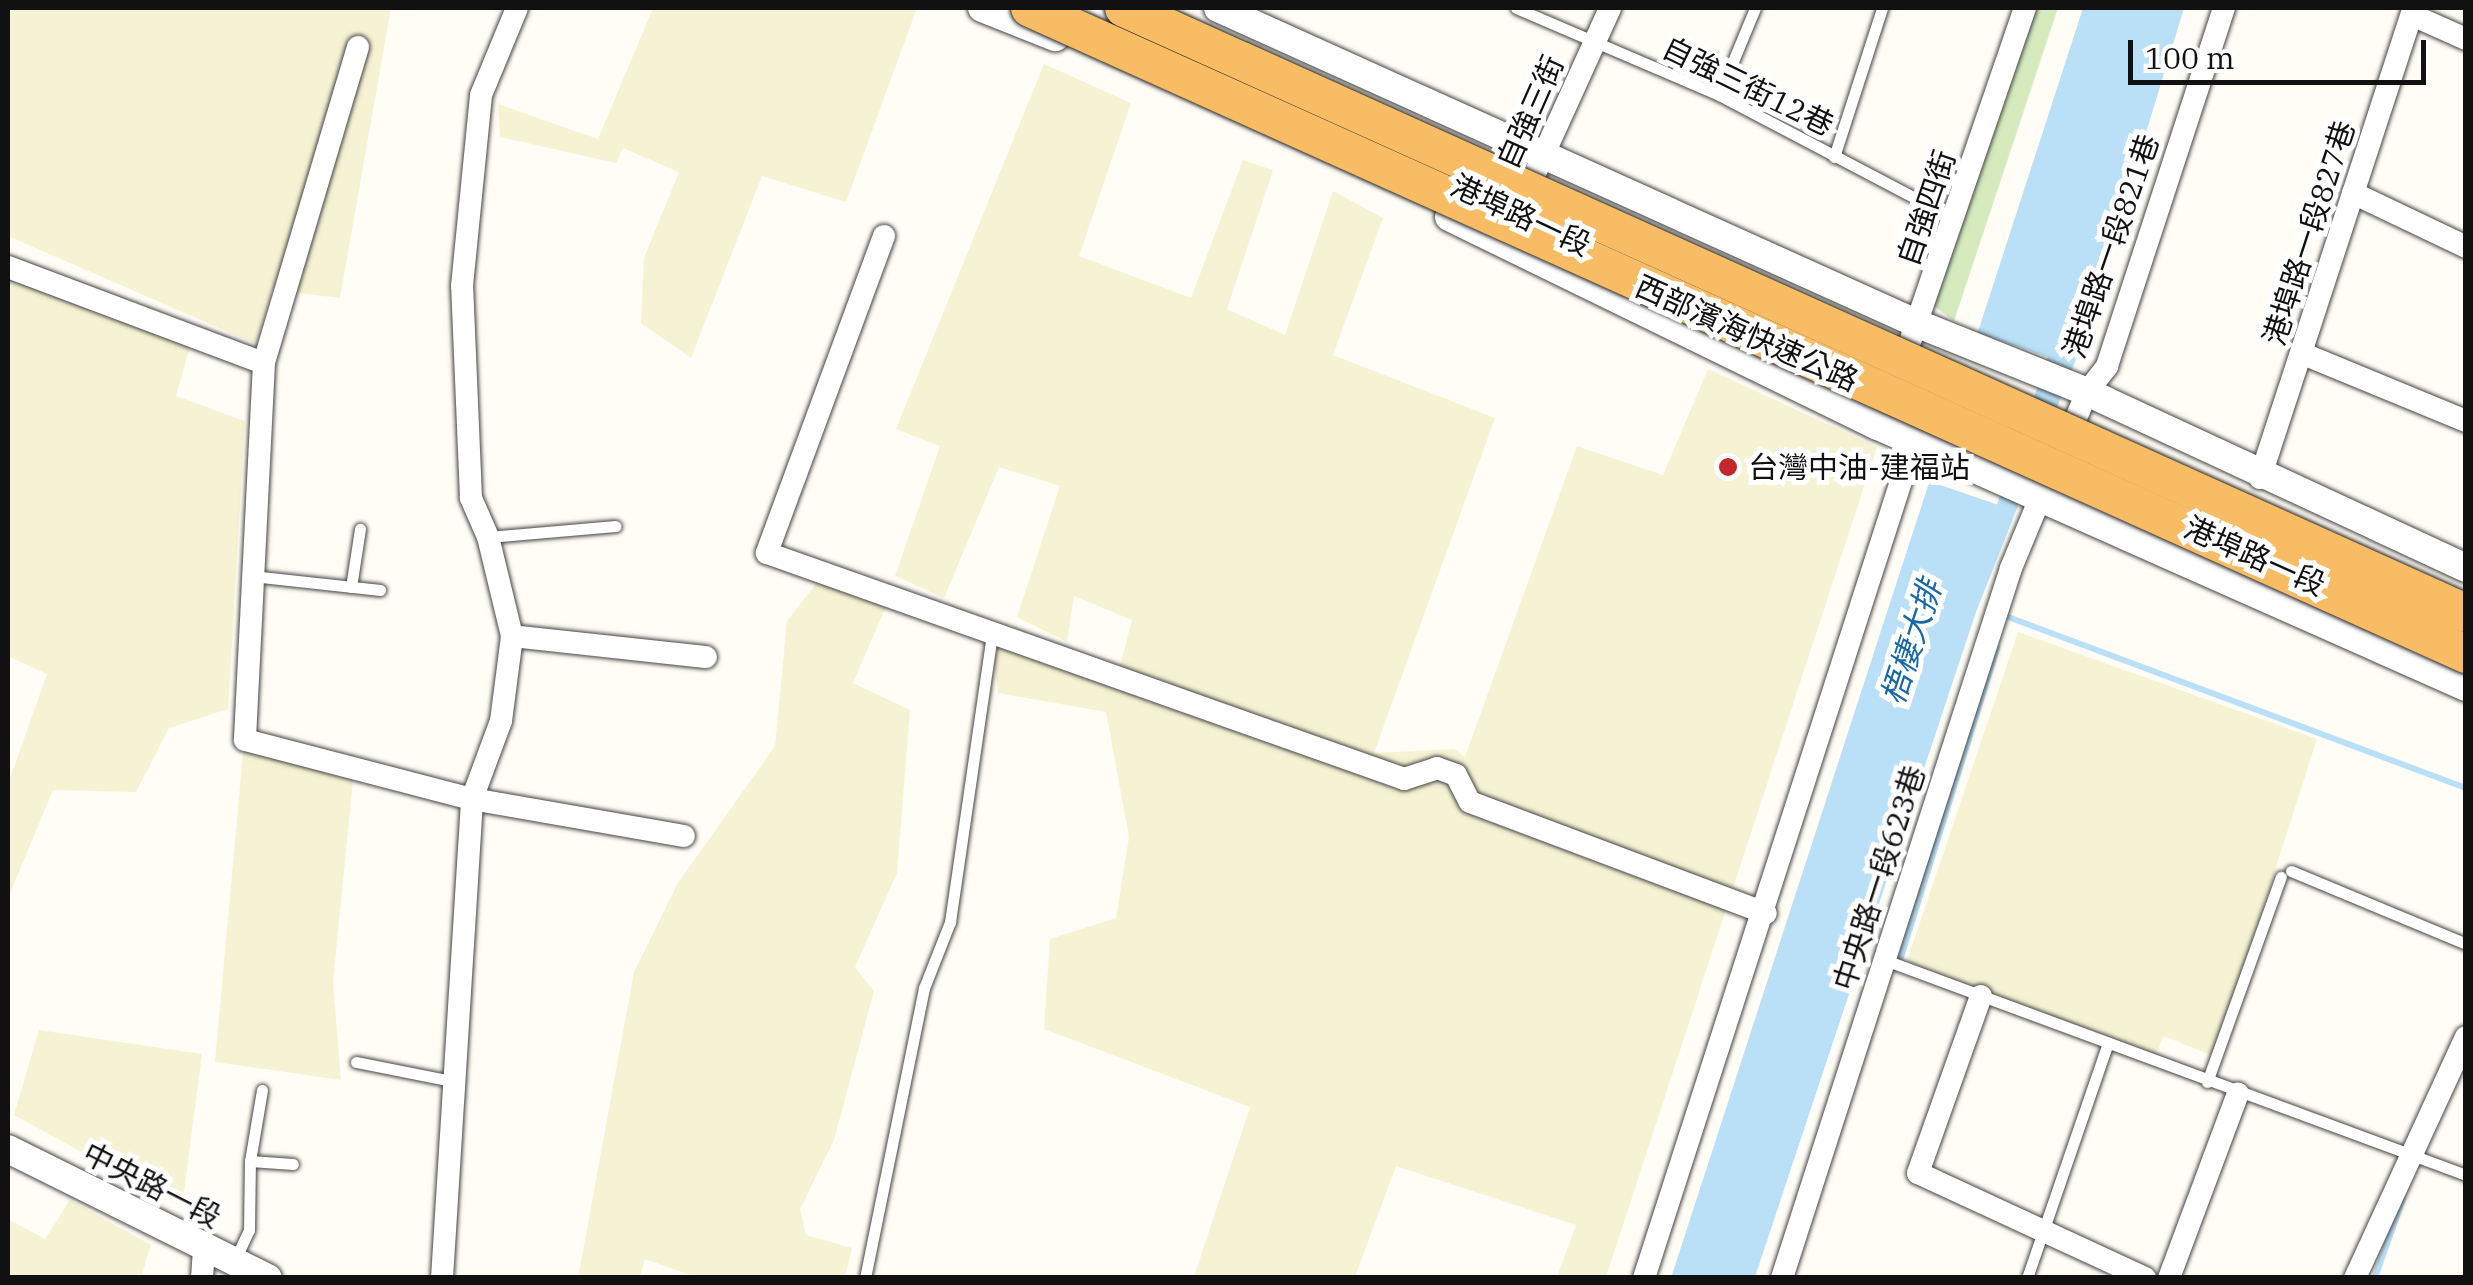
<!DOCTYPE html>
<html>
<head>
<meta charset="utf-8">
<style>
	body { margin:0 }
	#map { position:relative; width:2473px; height:1285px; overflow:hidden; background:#fffdf5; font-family:"IBM Plex Serif","Noto Sans TC",serif }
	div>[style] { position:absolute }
	.farmland>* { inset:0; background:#f6f3d4 }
	.green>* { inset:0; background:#d5ebbd }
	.water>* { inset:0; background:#b9e0f7 }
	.pier>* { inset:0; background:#fffdf5; transform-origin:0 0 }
	.stream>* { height:6px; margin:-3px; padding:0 3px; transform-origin:3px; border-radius:3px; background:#b9e0f7 }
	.roads { filter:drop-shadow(0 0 2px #444) drop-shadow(0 0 2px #444) }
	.service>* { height:11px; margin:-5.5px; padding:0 5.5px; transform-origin:5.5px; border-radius:5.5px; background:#fff }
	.minor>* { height:22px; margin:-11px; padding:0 11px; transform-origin:11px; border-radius:11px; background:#fff }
	.tertiary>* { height:28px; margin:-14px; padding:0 14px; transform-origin:14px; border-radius:14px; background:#fff }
	.bridges { filter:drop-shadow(0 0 2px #222) drop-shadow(0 0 2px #222) }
	.trunk-bridge>* { height:38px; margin:-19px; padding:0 19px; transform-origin:19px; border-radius:19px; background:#f7bc64 }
	.dots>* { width:28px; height:28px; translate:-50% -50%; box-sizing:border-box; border:5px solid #fff; border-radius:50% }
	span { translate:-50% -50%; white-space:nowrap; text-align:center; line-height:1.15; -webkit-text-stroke:10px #fff; paint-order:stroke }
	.street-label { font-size:30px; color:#111 }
	.poi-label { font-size:30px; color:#111 }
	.left { translate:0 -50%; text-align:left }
	.water-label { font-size:32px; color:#1768a6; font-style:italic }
	.frame { position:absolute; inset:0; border:10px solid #111; pointer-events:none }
	.scale { position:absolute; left:2128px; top:40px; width:298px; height:45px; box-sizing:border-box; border:5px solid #111; border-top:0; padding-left:12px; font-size:30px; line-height:35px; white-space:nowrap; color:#111; -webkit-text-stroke:8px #fff; paint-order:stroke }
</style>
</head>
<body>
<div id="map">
	<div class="farmland">
		<div style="clip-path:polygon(8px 8px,391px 8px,340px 298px,272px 290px,256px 344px,8px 236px)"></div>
		<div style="clip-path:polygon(653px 8px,917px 8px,846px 202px,762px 176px,691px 358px,641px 323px,644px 258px,679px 172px,623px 148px,616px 163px,500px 137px,498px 104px,598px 139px)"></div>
		<div style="clip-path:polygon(1044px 64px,1131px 103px,1079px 256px,1191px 298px,1243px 160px,1273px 170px,1227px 309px,1285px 335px,1333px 191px,1383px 218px,1333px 355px,1495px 418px,1374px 753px,1454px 749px,1465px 757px,1577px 446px,1663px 475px,1708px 369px,1877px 447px,1606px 1277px,1557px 1277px,1576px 1225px,1396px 1166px,1355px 1277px,1194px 1277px,1250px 1107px,1044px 1029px,1050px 939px,1116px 918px,1129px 837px,1106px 712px,998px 693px,991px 643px,1114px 688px,1132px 620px,1074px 596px,1067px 642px,1017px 617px,1060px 486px,999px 467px,944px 598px,895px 576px,940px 446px,896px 429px)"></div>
		<div style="clip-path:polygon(8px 271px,192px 340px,176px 396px,245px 421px,228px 709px,169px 728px,136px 792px,53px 790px,8px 898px,8px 784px,47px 674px,8px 656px)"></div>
		<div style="clip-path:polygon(819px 580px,887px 604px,853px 683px,910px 710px,897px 873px,855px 967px,874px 991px,834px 1140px,800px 1209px,806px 1235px,852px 1248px,845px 1277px,696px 1277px,645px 1259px,640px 1277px,578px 1278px,634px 972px,678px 883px,775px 746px,787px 621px)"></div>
		<div style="clip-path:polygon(2018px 632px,2317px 739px,2215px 1057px,2164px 1036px,2155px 1055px,1907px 961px)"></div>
		<div style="clip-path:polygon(244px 742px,353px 781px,333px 982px,341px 1080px,215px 1062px)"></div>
		<div style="clip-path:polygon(39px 1030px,202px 1054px,182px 1207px,14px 1115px)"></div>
		<div style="clip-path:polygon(70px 1200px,151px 1245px,141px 1277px,8px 1277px,8px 1219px,45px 1239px)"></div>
	</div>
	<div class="green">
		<div style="clip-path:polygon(2027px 8px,2058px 8px,1954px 321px,1926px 300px)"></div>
	</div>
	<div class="water">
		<div style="clip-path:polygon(2083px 8px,2184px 8px,2080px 349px,1976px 612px,1755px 1277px,1671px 1278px)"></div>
	</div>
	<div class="pier">
		<div style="left:1975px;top:332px;width:77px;height:156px;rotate:19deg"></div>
	</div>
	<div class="stream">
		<div style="left:2003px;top:615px;width:494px;rotate:20.5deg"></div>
		<div style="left:1901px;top:957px;width:324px;rotate:-72.7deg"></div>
		<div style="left:2375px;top:1278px;width:84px;rotate:-70.5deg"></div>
	</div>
	<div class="roads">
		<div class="service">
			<div style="left:1516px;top:8px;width:221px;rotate:23.2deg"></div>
			<div style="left:1719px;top:95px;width:264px;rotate:27.7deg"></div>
			<div style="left:1719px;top:95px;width:94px;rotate:-67.5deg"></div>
			<div style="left:1834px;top:157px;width:157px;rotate:-72.1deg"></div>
			<div style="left:488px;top:537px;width:128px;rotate:-4.9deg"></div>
			<div style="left:252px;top:576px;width:129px;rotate:6.2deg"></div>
			<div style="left:351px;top:587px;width:59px;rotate:-81.2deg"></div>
			<div style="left:2291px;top:871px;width:190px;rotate:22.6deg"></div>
			<div style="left:1885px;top:960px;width:620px;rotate:20.31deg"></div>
			<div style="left:356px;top:1062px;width:98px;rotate:11.2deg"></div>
			<div style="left:2207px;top:1082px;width:218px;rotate:-70.2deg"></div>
			<div style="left:250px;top:1161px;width:43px;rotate:4deg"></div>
			<div style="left:234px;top:1262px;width:35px;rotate:-65deg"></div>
			<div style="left:249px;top:1230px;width:69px;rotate:-89.2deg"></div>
			<div style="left:250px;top:1161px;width:72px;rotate:-80.4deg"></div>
			<div style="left:865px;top:1278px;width:296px;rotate:-78.5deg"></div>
			<div style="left:924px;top:988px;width:71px;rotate:-68.5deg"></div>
			<div style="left:950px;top:922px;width:291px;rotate:-81.7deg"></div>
			<div style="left:2027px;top:1278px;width:249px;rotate:-71deg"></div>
		</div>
		<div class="minor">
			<div style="left:2412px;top:15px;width:59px;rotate:24deg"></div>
			<div style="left:358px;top:47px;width:330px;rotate:106.6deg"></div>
			<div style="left:264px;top:363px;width:377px;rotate:92.9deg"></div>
			<div style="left:245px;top:740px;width:235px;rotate:14.6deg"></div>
			<div style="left:472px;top:799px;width:215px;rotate:9.9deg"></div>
			<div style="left:2353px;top:193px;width:125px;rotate:25.5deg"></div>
			<div style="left:1524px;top:198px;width:209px;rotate:-65.6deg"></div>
			<div style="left:884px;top:236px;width:338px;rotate:110.3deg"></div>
			<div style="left:767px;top:553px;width:676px;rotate:19.53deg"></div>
			<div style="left:1404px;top:779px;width:35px;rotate:-18deg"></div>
			<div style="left:1437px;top:768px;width:20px;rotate:20deg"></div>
			<div style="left:1456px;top:775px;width:30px;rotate:63deg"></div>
			<div style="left:1470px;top:802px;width:316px;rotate:20.6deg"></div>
			<div style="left:8px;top:267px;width:273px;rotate:20.6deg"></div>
			<div style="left:2301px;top:353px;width:178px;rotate:22.4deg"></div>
			<div style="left:1901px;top:368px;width:381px;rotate:-71deg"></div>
			<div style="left:2066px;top:442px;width:54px;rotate:-67.2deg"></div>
			<div style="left:2087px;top:392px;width:33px;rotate:-52deg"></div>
			<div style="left:2107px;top:366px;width:377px;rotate:-71.9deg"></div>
			<div style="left:2260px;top:478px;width:495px;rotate:-71.9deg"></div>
			<div style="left:512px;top:636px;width:195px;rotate:6.2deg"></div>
			<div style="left:1981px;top:996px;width:188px;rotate:109.6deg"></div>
			<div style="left:1918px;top:1173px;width:250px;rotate:24.8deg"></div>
			<div style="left:202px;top:1278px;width:29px;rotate:-86deg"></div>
			<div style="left:442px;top:1278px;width:480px;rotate:-86.4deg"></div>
			<div style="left:472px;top:799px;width:83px;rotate:-69.6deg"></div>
			<div style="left:501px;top:721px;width:86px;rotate:-82.6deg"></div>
			<div style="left:512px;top:636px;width:102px;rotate:-103.6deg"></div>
			<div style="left:488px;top:537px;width:43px;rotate:-113.6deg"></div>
			<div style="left:471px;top:498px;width:212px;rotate:-92.4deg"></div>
			<div style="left:462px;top:286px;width:192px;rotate:-84.3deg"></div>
			<div style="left:481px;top:95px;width:94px;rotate:-67.5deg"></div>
			<div style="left:1644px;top:1278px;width:879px;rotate:-72.12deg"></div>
			<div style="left:1782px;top:1278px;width:746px;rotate:-72.12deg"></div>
			<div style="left:2011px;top:568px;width:91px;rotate:-67.4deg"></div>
			<div style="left:2169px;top:1278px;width:197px;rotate:-69.5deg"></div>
			<div style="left:2355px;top:1278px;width:265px;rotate:-65.3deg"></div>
		</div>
		<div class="tertiary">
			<div style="left:982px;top:8px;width:79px;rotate:21.7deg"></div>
			<div style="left:1080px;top:8px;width:75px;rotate:24.5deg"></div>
			<div style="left:1218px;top:8px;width:768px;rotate:24.3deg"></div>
			<div style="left:1918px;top:324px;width:182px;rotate:21.9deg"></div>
			<div style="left:2087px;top:392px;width:418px;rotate:24.9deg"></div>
			<div style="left:1187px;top:57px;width:197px;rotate:24.6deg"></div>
			<div style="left:1449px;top:217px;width:477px;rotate:26deg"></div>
			<div style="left:1878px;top:426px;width:643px;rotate:23.94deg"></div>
			<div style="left:8px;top:1149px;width:290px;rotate:26.4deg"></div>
		</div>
	</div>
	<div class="bridges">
		<div class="trunk-bridge">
			<div style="left:1030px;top:8px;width:1575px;rotate:24.22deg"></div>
			<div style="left:1124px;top:8px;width:1472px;rotate:24.27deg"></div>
		</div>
	</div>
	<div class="dots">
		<div style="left:1728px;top:467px;background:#c4262e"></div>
	</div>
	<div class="street-label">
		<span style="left:1748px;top:86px;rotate:26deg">自強三街12巷</span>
		<span style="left:1530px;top:112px;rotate:-66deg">自強三街</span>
		<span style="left:1926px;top:208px;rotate:-71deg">自強四街</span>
		<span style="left:1521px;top:215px;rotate:25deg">港埠路一段</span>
		<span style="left:2309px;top:233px;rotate:-72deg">港埠路一段827巷</span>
		<span style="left:2111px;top:246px;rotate:-71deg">港埠路一段821巷</span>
		<span style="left:1747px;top:333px;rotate:24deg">西部濱海快速公路</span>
		<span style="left:2255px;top:556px;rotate:24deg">港埠路一段</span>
		<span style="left:1879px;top:878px;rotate:-72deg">中央路一段623巷</span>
		<span style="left:152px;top:1185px;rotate:27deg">中央路一段</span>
	</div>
	<div class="poi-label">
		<span class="left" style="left:1748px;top:467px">台灣中油-建福站</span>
	</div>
	<div class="water-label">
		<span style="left:1911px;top:642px;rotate:-72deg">梧棲大排</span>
	</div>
	<div class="frame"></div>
	<div class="scale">100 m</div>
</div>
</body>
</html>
